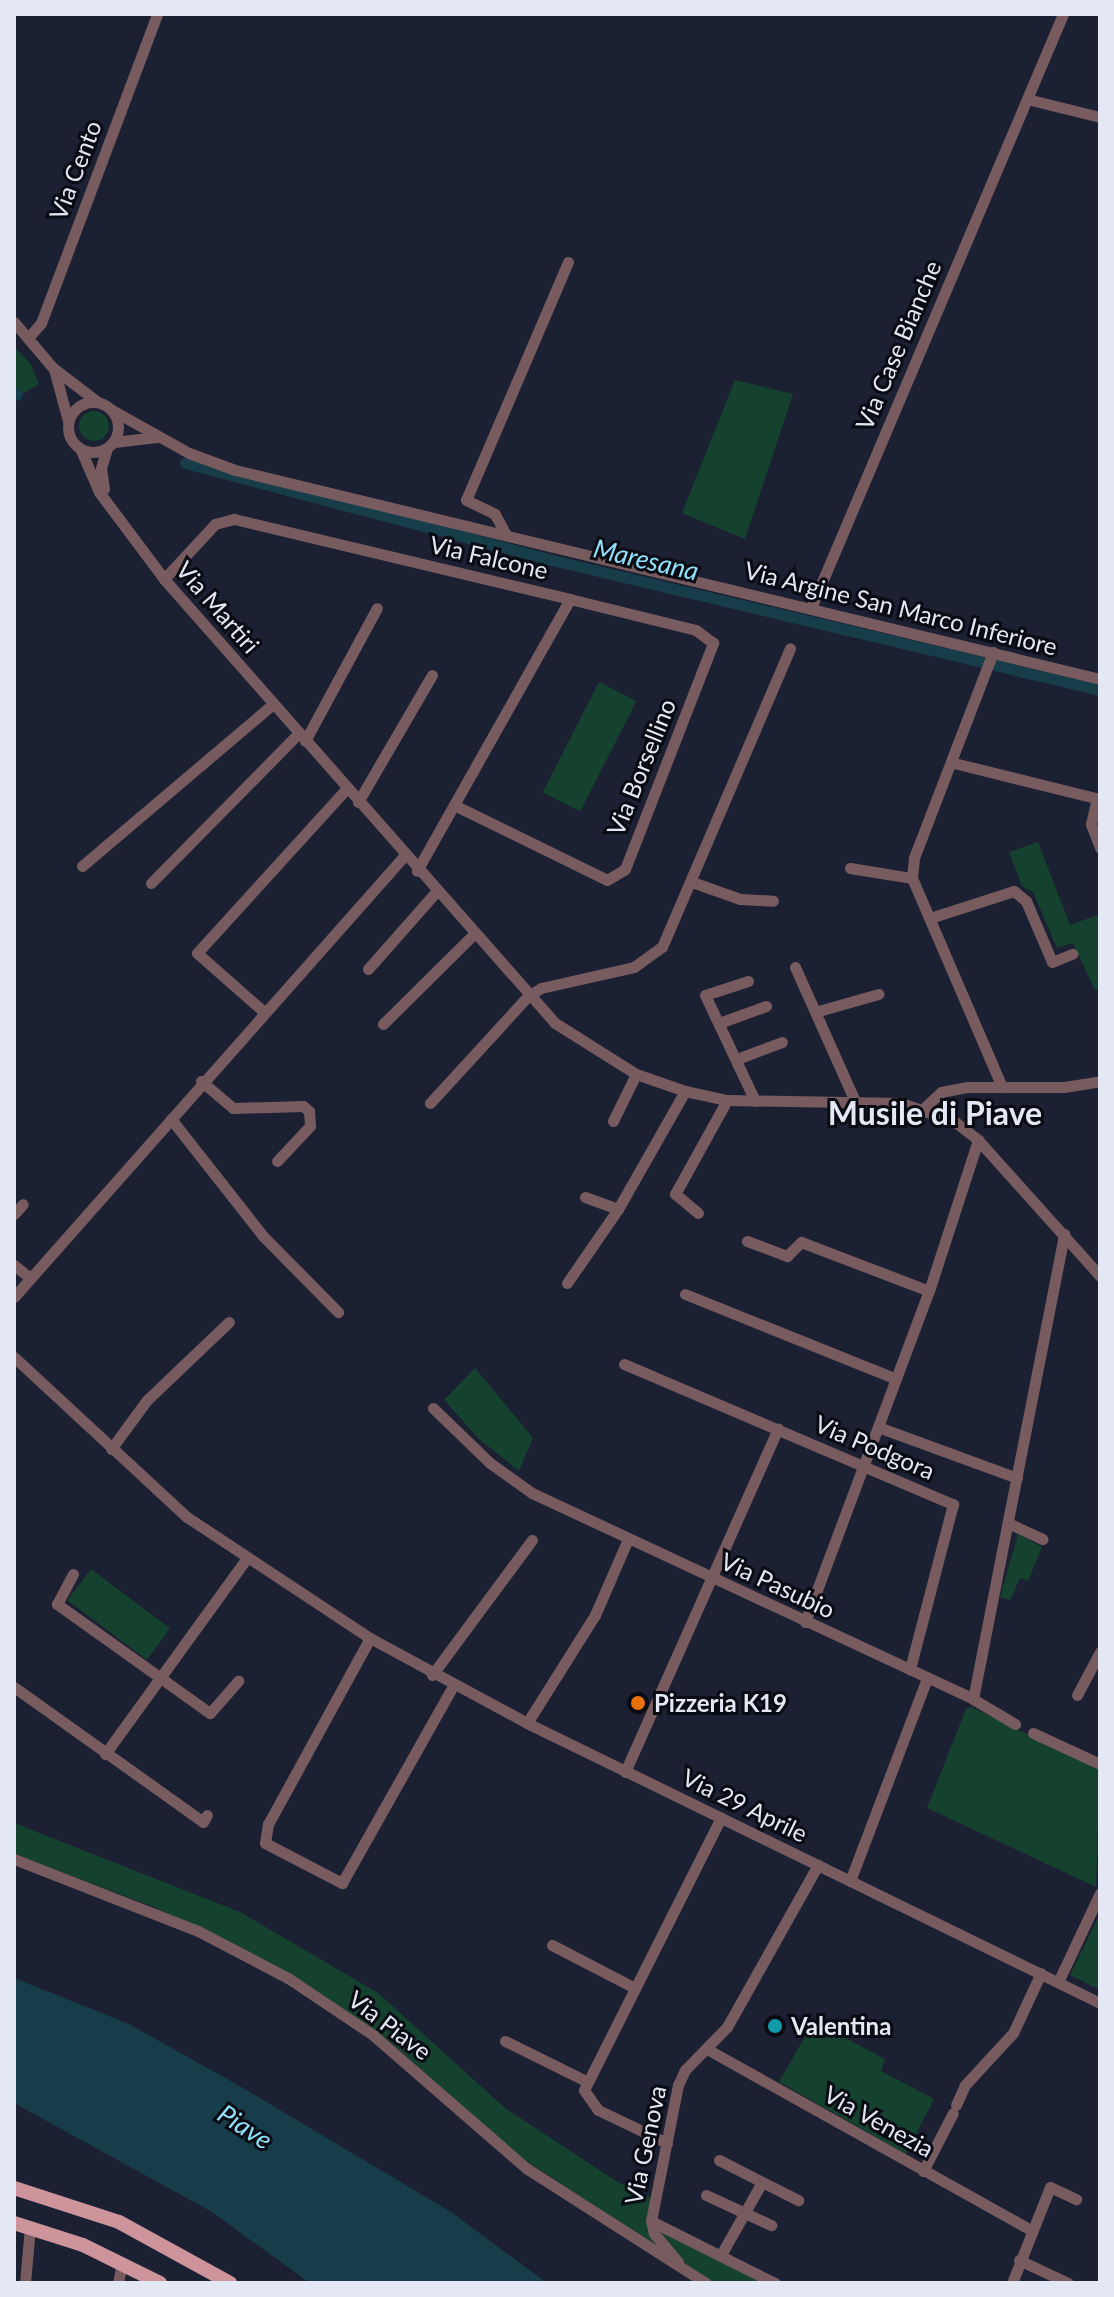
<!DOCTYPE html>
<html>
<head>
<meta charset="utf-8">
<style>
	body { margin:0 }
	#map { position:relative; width:1114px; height:2297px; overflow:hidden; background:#1c2033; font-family:Lato,sans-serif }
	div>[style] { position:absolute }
	.green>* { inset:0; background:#15422e; transform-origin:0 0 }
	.round { border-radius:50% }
	.water>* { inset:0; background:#163d49 }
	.canal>* { height:11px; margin:-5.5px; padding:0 5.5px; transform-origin:5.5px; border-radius:5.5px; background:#163d49 }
	.minor>* { height:11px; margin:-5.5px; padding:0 5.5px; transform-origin:5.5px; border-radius:5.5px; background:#775b5f }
	.minor>.ring { margin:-5.5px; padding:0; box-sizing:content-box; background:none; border:11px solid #775b5f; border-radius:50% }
	.major>* { height:14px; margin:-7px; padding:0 7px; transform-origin:7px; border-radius:7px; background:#cd949c }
	.dots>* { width:22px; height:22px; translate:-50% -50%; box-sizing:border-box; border:4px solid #090b13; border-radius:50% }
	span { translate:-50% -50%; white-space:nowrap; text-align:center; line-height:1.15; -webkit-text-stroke:6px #090b13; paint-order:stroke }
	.street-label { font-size:24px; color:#e4e8f4 }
	.poi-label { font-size:24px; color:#e4e8f4; font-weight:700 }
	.left { translate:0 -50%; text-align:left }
	.water-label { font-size:26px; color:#90e2fd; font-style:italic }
	.district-label { font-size:32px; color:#e4e8f4; font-weight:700 }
	.frame { position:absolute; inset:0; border:16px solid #e4e8f4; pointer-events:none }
</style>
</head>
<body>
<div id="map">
	<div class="green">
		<div style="clip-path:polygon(14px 347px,30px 363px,39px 384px,19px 396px,14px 395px)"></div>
		<div style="clip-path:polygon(735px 380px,793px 394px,745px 539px,682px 513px)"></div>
		<div class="round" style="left:79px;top:411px;width:30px;height:30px"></div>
		<div style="left:599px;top:682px;width:42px;height:124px;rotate:27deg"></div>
		<div style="clip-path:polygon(1038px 842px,1070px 925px,1100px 914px,1100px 989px,1095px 990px,1073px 943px,1057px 948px,1033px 892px,1022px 886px,1009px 852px)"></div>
		<div style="clip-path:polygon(475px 1368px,533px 1438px,519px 1471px,479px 1439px,444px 1400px)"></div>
		<div style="clip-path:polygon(1018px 1534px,1042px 1547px,1028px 1581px,1020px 1578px,1010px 1600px,1000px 1597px)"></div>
		<div style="left:91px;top:1569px;width:99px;height:39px;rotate:37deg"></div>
		<div style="clip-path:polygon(971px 1707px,1100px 1769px,1096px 1887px,927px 1808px,966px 1709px)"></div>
		<div style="clip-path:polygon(14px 1823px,240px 1912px,378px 1993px,505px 2108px,616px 2181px,652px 2198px,649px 2221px,670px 2255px,516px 2154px,389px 2041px,296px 1978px,154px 1907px,14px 1854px)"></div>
		<div style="clip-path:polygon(1100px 1914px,1100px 1990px,1070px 1975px)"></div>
		<div style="clip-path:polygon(811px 2026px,834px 2032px,885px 2059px,881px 2071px,934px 2099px,906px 2154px,779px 2082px)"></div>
		<div style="clip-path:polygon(658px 2231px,723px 2259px,764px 2283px,715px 2283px,686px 2264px)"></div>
	</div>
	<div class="water">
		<div style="clip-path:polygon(14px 1978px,129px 2024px,243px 2088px,451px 2212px,547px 2283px,310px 2283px,212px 2212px,14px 2103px)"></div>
	</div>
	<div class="canal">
		<div style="left:14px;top:392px;width:4px;rotate:34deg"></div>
		<div style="left:185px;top:463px;width:380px;rotate:14.8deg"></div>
		<div style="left:552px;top:560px;width:563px;rotate:13.35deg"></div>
	</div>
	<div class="minor">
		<div style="left:1027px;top:99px;width:75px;rotate:13.9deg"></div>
		<div style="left:14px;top:322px;width:60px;rotate:49.7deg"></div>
		<div style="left:53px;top:368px;width:56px;rotate:37.1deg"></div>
		<div style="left:28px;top:338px;width:20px;rotate:-49deg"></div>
		<div style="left:41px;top:323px;width:330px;rotate:-69.4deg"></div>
		<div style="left:54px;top:369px;width:54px;rotate:74.9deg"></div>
		<div class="ring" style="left:68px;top:402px;width:39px;height:39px"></div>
		<div style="left:112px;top:410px;width:88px;rotate:29.2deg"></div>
		<div style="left:189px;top:453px;width:49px;rotate:20.3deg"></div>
		<div style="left:235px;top:470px;width:890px;rotate:13.58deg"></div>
		<div style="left:114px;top:442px;width:43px;rotate:-6.6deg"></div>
		<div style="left:80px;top:448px;width:48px;rotate:66.6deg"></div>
		<div style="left:99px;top:492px;width:109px;rotate:53.2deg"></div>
		<div style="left:164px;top:579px;width:592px;rotate:48.63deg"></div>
		<div style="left:555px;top:1023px;width:96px;rotate:32.2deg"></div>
		<div style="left:636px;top:1074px;width:52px;rotate:19.1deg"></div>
		<div style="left:685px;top:1091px;width:43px;rotate:12.1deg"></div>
		<div style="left:727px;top:1100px;width:174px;rotate:1deg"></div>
		<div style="left:901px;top:1103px;width:56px;rotate:18.8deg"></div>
		<div style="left:954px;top:1121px;width:31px;rotate:38deg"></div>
		<div style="left:978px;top:1140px;width:183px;rotate:48.1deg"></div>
		<div style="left:104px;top:489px;width:21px;rotate:-98deg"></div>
		<div style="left:101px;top:468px;width:21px;rotate:-73deg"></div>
		<div style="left:506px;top:535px;width:24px;rotate:-118deg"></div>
		<div style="left:495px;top:514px;width:32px;rotate:-154deg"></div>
		<div style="left:466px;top:500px;width:259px;rotate:-66.8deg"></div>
		<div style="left:164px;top:579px;width:75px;rotate:-47.2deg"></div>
		<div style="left:215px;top:524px;width:20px;rotate:-15deg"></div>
		<div style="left:234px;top:519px;width:345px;rotate:13.4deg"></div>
		<div style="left:570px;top:599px;width:312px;rotate:119.4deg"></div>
		<div style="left:811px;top:608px;width:645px;rotate:-67.01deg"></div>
		<div style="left:993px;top:652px;width:221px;rotate:111deg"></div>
		<div style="left:914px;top:858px;width:20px;rotate:96deg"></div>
		<div style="left:912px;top:878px;width:228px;rotate:66.7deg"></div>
		<div style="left:305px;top:741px;width:151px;rotate:-61.6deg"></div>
		<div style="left:954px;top:763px;width:150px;rotate:13.9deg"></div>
		<div style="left:1097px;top:798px;width:27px;rotate:103deg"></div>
		<div style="left:1091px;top:824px;width:26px;rotate:69deg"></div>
		<div style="left:358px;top:802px;width:147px;rotate:-59.8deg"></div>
		<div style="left:454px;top:805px;width:170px;rotate:26.1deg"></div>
		<div style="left:607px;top:880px;width:21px;rotate:-31deg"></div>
		<div style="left:625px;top:869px;width:243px;rotate:-68.7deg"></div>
		<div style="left:713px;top:643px;width:21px;rotate:-143deg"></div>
		<div style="left:696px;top:630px;width:130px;rotate:-166.2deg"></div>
		<div style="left:82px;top:866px;width:250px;rotate:-40.3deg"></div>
		<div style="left:850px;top:868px;width:63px;rotate:9.2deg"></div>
		<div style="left:692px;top:882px;width:51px;rotate:19.5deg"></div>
		<div style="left:740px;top:899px;width:33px;rotate:3deg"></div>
		<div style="left:151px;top:883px;width:209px;rotate:-45.4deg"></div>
		<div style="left:930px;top:918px;width:88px;rotate:-17.8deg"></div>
		<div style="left:1014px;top:891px;width:16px;rotate:40deg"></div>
		<div style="left:1026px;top:901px;width:66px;rotate:66.9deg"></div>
		<div style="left:1052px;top:962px;width:22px;rotate:-22deg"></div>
		<div style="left:795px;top:967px;width:147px;rotate:65.9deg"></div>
		<div style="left:368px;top:969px;width:103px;rotate:-48.6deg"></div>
		<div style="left:748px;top:981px;width:45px;rotate:162deg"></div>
		<div style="left:705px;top:995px;width:117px;rotate:64.7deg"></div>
		<div style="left:264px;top:1012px;width:89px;rotate:-138.6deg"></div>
		<div style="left:197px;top:953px;width:222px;rotate:-47.7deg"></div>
		<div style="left:815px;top:1012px;width:66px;rotate:-15.9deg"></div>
		<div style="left:719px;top:1023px;width:50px;rotate:-19.9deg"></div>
		<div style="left:383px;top:1024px;width:127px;rotate:-44.7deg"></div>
		<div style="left:737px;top:1059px;width:48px;rotate:-20.7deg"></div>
		<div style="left:201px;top:1081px;width:42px;rotate:40.2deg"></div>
		<div style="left:233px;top:1108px;width:70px;rotate:-1.6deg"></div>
		<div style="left:303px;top:1106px;width:8px;rotate:40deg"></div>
		<div style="left:309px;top:1111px;width:15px;rotate:86deg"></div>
		<div style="left:310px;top:1126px;width:48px;rotate:133.3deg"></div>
		<div style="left:430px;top:1103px;width:144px;rotate:-47.5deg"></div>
		<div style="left:527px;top:997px;width:17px;rotate:-33deg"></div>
		<div style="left:541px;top:988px;width:95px;rotate:-12.7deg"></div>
		<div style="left:634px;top:967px;width:34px;rotate:-36deg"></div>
		<div style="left:662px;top:947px;width:325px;rotate:-66.8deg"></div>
		<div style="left:924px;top:1108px;width:23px;rotate:-43deg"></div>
		<div style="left:941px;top:1092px;width:26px;rotate:-11deg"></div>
		<div style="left:967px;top:1087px;width:97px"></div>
		<div style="left:1064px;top:1087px;width:36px;rotate:-9deg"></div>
		<div style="left:171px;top:1119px;width:149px;rotate:51.8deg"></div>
		<div style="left:263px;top:1236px;width:107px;rotate:45.4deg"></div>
		<div style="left:613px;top:1121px;width:52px;rotate:-63.9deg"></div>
		<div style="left:585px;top:1197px;width:35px;rotate:20deg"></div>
		<div style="left:618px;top:1209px;width:136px;rotate:-60.4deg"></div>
		<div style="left:698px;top:1213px;width:30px;rotate:-140deg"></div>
		<div style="left:675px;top:1194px;width:107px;rotate:-61deg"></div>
		<div style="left:14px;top:1214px;width:13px;rotate:-48deg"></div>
		<div style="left:747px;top:1241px;width:43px;rotate:20.6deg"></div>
		<div style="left:787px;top:1256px;width:20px;rotate:-45deg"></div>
		<div style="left:801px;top:1242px;width:137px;rotate:20.9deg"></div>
		<div style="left:14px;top:1265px;width:21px;rotate:39deg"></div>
		<div style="left:567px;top:1283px;width:90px;rotate:-55.4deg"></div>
		<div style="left:685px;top:1294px;width:227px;rotate:21.9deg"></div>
		<div style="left:14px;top:1297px;width:589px;rotate:-48.51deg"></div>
		<div style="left:14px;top:1357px;width:236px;rotate:42.8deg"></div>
		<div style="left:187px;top:1517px;width:219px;rotate:33.5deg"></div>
		<div style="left:370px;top:1638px;width:179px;rotate:28.4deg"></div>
		<div style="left:527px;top:1723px;width:638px;rotate:26.04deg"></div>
		<div style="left:624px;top:1364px;width:358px;rotate:23.1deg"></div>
		<div style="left:953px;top:1504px;width:171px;rotate:104.6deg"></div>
		<div style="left:433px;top:1408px;width:79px;rotate:44deg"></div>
		<div style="left:490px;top:1463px;width:52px;rotate:35.5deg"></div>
		<div style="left:532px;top:1493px;width:487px;rotate:25deg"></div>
		<div style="left:973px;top:1699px;width:474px;rotate:-78.9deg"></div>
		<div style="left:878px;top:1427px;width:148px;rotate:20.1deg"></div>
		<div style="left:111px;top:1449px;width:61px;rotate:-53.7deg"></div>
		<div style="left:147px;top:1400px;width:113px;rotate:-43.6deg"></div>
		<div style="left:1008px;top:1523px;width:38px;rotate:25deg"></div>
		<div style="left:73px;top:1574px;width:34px;rotate:118deg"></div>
		<div style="left:57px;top:1604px;width:188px;rotate:35.5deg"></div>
		<div style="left:210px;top:1713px;width:43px;rotate:-48.8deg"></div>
		<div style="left:805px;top:1622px;width:353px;rotate:-69.5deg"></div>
		<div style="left:929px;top:1291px;width:159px;rotate:-72deg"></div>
		<div style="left:370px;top:1638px;width:212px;rotate:118.7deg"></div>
		<div style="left:268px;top:1824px;width:19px;rotate:99deg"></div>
		<div style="left:265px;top:1843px;width:87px;rotate:27.5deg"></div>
		<div style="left:342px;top:1883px;width:226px;rotate:-60.6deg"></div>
		<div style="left:432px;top:1675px;width:168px;rotate:-53.5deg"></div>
		<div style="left:14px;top:1687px;width:232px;rotate:35.5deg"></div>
		<div style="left:203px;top:1822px;width:8px;rotate:-60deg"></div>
		<div style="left:1077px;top:1695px;width:49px;rotate:-61.9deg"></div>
		<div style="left:973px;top:1699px;width:49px;rotate:30.8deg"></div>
		<div style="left:527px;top:1723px;width:128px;rotate:-57.8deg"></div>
		<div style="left:595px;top:1615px;width:83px;rotate:-66.5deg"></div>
		<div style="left:1033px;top:1733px;width:74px;rotate:24.8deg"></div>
		<div style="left:105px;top:1754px;width:242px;rotate:-54.1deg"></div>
		<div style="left:625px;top:1772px;width:376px;rotate:-66deg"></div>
		<div style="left:14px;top:1859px;width:198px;rotate:21.4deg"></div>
		<div style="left:198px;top:1931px;width:102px;rotate:27.6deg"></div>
		<div style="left:288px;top:1978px;width:102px;rotate:33.8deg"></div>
		<div style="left:373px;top:2035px;width:203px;rotate:41deg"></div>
		<div style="left:526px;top:2168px;width:214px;rotate:32.6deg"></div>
		<div style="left:850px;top:1881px;width:217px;rotate:-69.2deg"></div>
		<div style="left:552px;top:1945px;width:93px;rotate:27.4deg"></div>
		<div style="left:1058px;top:1982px;width:98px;rotate:-64.7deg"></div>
		<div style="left:505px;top:2041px;width:90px;rotate:26.3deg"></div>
		<div style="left:707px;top:2049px;width:371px;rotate:29.2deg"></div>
		<div style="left:956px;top:2105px;width:22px;rotate:-66deg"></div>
		<div style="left:965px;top:2085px;width:71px;rotate:-47.3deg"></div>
		<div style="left:1013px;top:2033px;width:66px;rotate:-65deg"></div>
		<div style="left:667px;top:2143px;width:76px;rotate:-154.4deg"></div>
		<div style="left:598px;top:2110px;width:24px;rotate:-125deg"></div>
		<div style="left:584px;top:2090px;width:305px;rotate:-63.3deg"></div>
		<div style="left:719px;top:2160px;width:89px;rotate:26.9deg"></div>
		<div style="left:923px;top:2171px;width:65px;rotate:-62.7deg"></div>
		<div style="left:706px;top:2195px;width:72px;rotate:24.8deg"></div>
		<div style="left:651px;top:2221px;width:139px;rotate:26.6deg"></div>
		<div style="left:722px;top:2253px;width:81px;rotate:-60.6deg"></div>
		<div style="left:1019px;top:2260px;width:54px;rotate:25.1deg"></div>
		<div style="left:678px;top:2262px;width:38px;rotate:-130deg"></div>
		<div style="left:654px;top:2233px;width:12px;rotate:-104deg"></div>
		<div style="left:651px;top:2221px;width:139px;rotate:-78.8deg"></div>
		<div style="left:678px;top:2085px;width:17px;rotate:-65deg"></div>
		<div style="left:685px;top:2070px;width:60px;rotate:-45.7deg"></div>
		<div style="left:727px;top:2027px;width:186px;rotate:-60.7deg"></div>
		<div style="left:25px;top:2283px;width:56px;rotate:-84.9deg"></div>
		<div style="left:118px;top:2283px;width:21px;rotate:-79deg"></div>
		<div style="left:1012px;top:2283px;width:103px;rotate:-68.4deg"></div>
		<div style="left:1050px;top:2187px;width:29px;rotate:25deg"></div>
	</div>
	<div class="major">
		<div style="left:14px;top:2188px;width:110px;rotate:17.9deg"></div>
		<div style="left:119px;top:2222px;width:127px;rotate:28.8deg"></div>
		<div style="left:14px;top:2223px;width:72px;rotate:17.7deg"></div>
		<div style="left:83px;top:2245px;width:86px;rotate:26.3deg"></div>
	</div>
	<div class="dots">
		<div style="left:638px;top:1703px;background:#e8710a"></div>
		<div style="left:775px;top:2026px;background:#0f9aa8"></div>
	</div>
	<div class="street-label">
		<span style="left:75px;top:170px;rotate:-69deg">Via Cento</span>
		<span style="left:898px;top:345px;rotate:-67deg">Via Case Bianche</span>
		<span style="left:489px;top:557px;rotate:13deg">Via Falcone</span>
		<span style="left:218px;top:607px;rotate:49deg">Via Martiri</span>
		<span style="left:901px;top:608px;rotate:14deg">Via Argine San Marco Inferiore</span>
		<span style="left:641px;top:767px;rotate:-68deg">Via Borsellino</span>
		<span style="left:875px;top:1447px;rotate:23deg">Via Podgora</span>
		<span style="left:778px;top:1585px;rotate:25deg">Via Pasubio</span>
		<span style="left:745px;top:1805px;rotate:26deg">Via 29 Aprile</span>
		<span style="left:390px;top:2025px;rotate:37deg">Via Piave</span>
		<span style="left:879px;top:2121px;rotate:29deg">Via Venezia</span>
		<span style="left:645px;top:2145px;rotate:-78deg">Via Genova</span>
	</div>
	<div class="poi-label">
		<span class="left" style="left:654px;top:1703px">Pizzeria K19</span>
		<span class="left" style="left:791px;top:2026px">Valentina</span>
	</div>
	<div class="water-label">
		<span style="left:646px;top:560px;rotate:13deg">Maresana</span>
		<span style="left:245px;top:2127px;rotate:33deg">Piave</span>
	</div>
	<div class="district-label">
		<span style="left:935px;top:1113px">Musile di Piave</span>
	</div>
	<div class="frame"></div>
</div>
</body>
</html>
